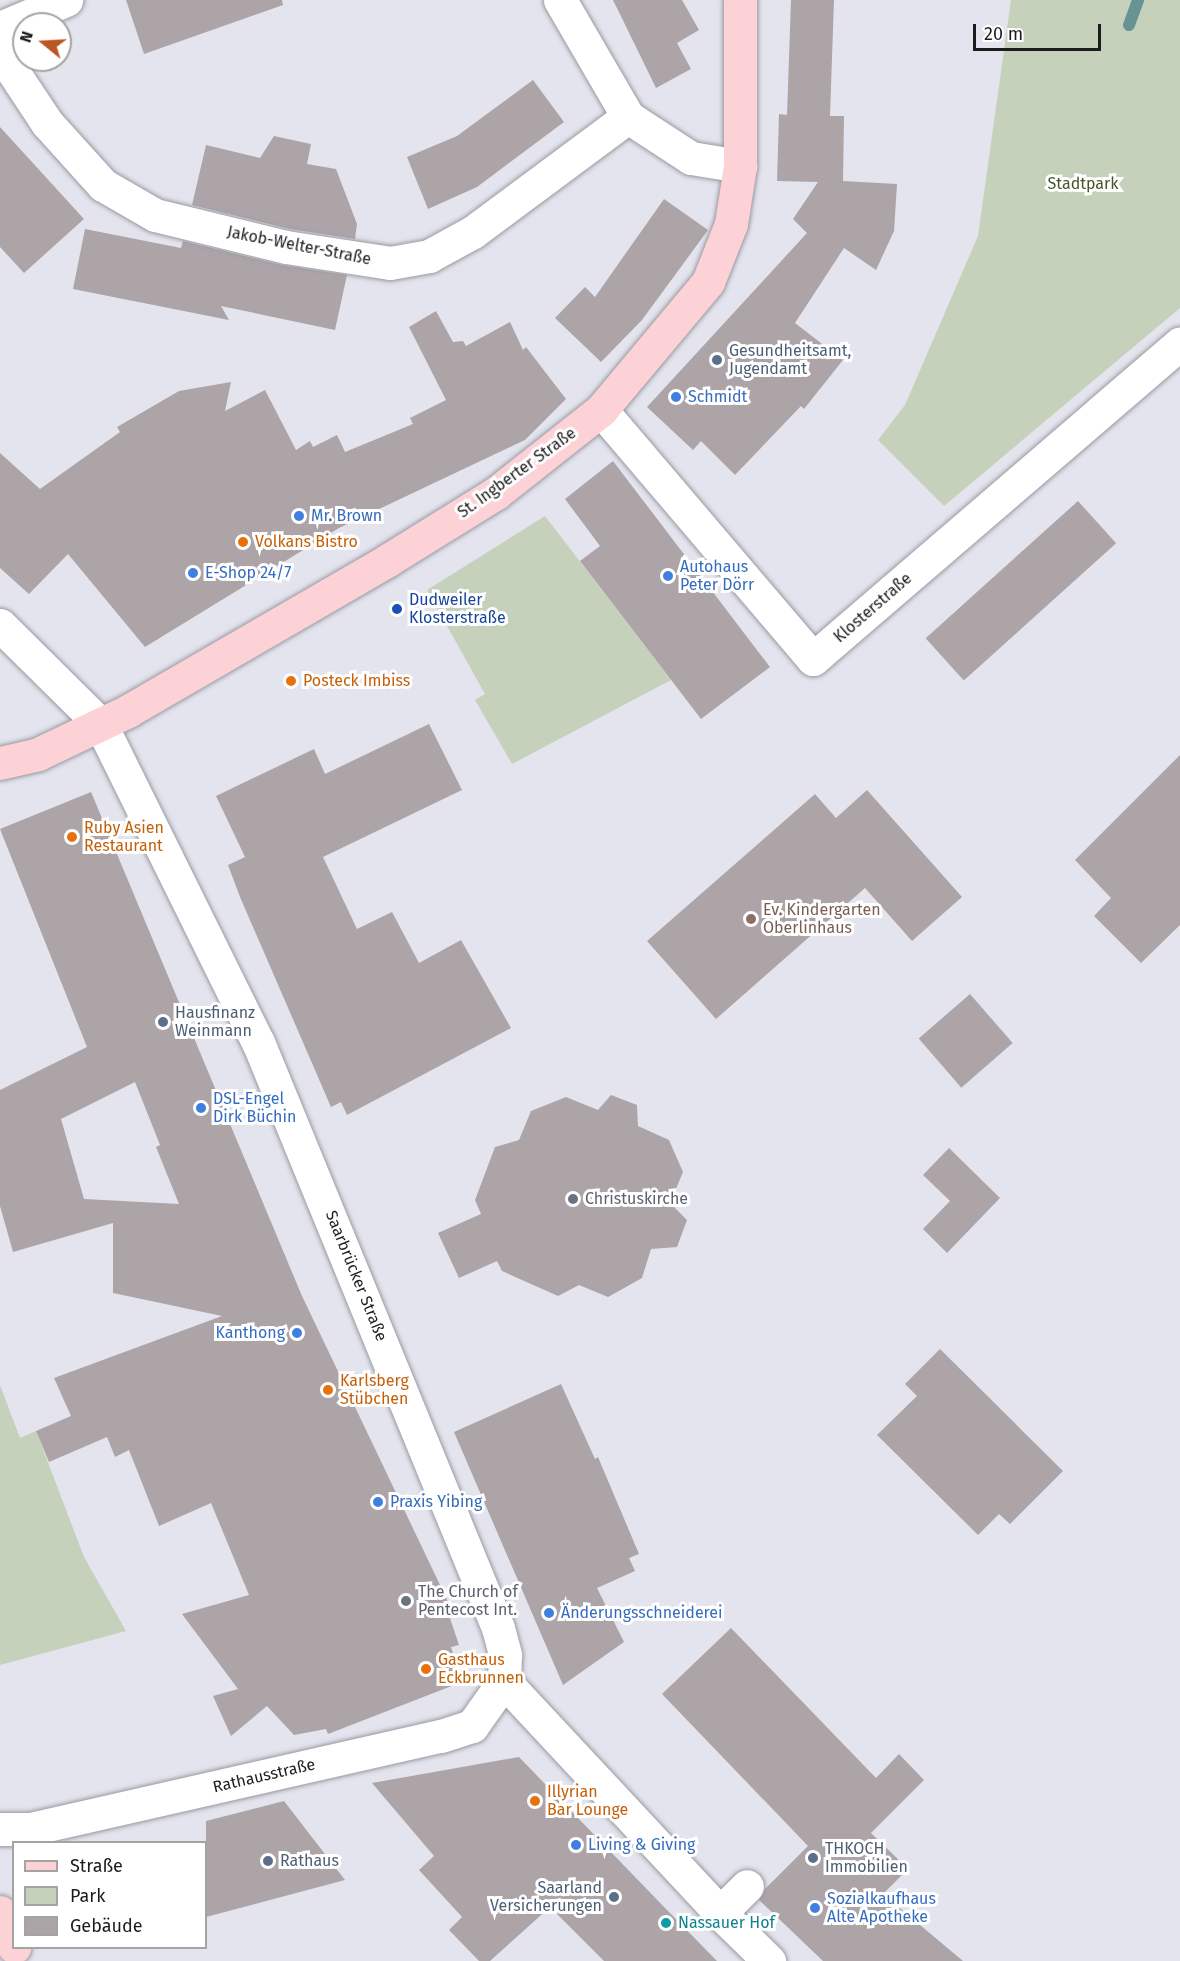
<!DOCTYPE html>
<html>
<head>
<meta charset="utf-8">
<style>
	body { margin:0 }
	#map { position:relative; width:1180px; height:1961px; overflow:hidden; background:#e3e4ed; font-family:"Fira Sans",sans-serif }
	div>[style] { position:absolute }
	.green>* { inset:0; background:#c6d1bc }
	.stream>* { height:12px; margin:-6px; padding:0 6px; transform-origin:6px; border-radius:6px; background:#689394 }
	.building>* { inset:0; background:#ada4a8; transform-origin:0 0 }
	.roads { filter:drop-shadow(0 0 2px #999aa2) drop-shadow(0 0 2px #999aa2) }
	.street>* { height:33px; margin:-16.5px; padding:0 16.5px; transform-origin:16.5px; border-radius:16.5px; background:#fff }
	.secondary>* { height:33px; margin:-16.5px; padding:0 16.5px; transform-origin:16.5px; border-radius:16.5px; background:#fcd2d6 }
	.dots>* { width:16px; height:16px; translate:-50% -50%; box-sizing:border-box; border:3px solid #fff; border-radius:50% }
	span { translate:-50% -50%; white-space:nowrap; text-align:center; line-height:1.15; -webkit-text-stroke:6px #fff; paint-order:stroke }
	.park-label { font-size:16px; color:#405727 }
	.street-label { font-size:16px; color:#1c1c1f }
	.service-label { font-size:16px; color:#4e5e75 }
	.left { translate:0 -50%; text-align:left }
	.right { translate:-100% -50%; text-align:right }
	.shop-label { font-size:16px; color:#366cbe }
	.food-label { font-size:16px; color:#c56008 }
	.transit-label { font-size:16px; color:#164399 }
	.education-label { font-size:16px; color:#785e54 }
	.worship-label { font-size:16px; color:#5b616d }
	.culture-label { font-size:16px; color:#0d838f }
	.legend { position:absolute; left:12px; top:1841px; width:195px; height:108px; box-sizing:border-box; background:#fff; border:2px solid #a4a4a5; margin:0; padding:8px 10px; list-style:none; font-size:18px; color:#1c1c1f }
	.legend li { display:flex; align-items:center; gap:12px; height:30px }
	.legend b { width:30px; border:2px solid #a4a4a5 }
	.north { position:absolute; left:12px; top:12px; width:60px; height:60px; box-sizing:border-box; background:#fff; border:2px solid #a4a4a5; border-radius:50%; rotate:288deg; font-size:16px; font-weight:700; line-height:24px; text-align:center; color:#1c1c1f }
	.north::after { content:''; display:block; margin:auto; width:21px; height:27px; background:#ba5622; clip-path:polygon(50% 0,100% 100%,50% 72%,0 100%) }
	.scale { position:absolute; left:973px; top:24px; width:128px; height:27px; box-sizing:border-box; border:3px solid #1c1c1f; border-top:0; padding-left:8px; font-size:18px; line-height:21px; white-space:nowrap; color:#1c1c1f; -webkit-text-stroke:4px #fff; paint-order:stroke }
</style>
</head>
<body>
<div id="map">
	<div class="green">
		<div style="clip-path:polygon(1011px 0,1180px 0,1180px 308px,944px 506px,878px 440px,905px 405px,978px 236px)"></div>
		<div style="clip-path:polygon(545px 516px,671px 680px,512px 764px,475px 700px,485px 694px,427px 590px)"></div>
		<div style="clip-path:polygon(0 1385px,20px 1438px,36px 1431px,84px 1557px,126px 1631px,0 1665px)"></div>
	</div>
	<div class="stream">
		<div style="left:1129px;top:25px;width:27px;rotate:-70deg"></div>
	</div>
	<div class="building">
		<div style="clip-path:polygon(126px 0,282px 0,283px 5px,144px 54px)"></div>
		<div style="clip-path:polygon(613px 0,682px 0,699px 30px,677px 43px,691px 69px,656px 88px)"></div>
		<div style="clip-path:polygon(791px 0,834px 0,830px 116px,844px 116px,843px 181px,897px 184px,894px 231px,876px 270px,844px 248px,795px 323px,843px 360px,804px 409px,801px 406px,735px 475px,701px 441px,693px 450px,647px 407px,807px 233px,793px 219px,818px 182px,777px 181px,779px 114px,787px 115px)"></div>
		<div style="clip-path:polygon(533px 80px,564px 122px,477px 187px,428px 209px,407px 157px,457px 136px)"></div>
		<div style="clip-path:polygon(0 127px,84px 219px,24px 273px,0 247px)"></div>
		<div style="clip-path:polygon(274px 136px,311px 144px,307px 164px,336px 169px,357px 224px,355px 239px,290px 229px,192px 205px,206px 145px,260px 158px)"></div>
		<div style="clip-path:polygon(664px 199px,708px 230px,642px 320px,601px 362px,555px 318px,585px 287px,595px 297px)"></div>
		<div style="clip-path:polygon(85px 229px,181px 248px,183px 241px,282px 265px,347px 275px,335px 330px,221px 306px,229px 320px,73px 289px)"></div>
		<div style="clip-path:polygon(436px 311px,453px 342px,463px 341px,466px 346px,510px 322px,523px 350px,526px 347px,566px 399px,525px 440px,339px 528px,145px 647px,68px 554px,29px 594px,0 568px,0 453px,40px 489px,120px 432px,117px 427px,179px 391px,231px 382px,225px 411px,265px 390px,296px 450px,310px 441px,313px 447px,337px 435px,345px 452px,413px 424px,410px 418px,446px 400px,409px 327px)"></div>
		<div style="clip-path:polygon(613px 461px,770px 667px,701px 719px,580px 561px,600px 546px,565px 499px)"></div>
		<div style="left:1078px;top:501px;width:57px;height:205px;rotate:48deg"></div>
		<div style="clip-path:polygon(429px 724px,462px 790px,323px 857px,357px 929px,392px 912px,419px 963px,461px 940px,511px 1028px,347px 1115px,341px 1102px,331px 1107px,240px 897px,228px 865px,245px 857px,216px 796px,314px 749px,325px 774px)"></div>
		<div style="clip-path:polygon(1180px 755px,1180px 925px,1141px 963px,1094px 916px,1111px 898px,1075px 860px)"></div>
		<div style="clip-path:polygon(867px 790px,962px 897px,912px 941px,865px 888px,716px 1019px,647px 941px,815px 794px,836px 818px)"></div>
		<div style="clip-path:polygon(evenodd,91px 792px,302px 1296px,452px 1610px,448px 1612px,459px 1645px,451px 1647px,462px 1682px,328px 1734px,326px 1729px,294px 1735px,267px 1706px,231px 1736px,213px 1696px,238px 1689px,182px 1614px,249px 1595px,211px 1503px,159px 1526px,129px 1450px,115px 1457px,107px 1437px,49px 1462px,36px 1431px,71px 1416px,54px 1378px,222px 1316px,113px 1293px,113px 1223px,13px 1252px,0 1206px,0 1090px,87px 1047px,0 829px,91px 792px,135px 1082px,160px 1145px,156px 1147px,179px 1204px,84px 1199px,61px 1119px,135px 1082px)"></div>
		<div style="left:970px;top:994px;width:65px;height:68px;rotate:49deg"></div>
		<div style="clip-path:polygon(611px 1095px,637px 1105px,638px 1126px,669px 1140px,683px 1172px,670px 1203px,687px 1220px,677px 1247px,651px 1249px,642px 1278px,608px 1297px,579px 1285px,558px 1296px,502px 1271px,497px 1261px,459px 1278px,438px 1233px,481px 1214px,475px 1200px,495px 1147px,519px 1140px,531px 1111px,566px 1097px,598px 1110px)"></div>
		<div style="clip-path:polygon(949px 1148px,1000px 1198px,947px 1253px,923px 1229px,950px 1201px,923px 1175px)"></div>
		<div style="clip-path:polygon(940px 1349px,1063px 1471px,1010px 1524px,999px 1514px,978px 1535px,877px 1435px,917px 1396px,905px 1384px)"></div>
		<div style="clip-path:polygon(561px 1384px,595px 1459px,598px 1457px,639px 1554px,629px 1558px,635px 1571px,597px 1588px,624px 1642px,563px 1685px,454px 1432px)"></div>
		<div style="clip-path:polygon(731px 1628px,876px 1778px,899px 1754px,924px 1780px,871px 1833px,908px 1869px,883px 1894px,963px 1961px,823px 1961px,759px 1900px,765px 1889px,808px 1846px,662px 1694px)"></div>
		<div style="clip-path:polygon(519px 1757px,666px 1909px,717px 1961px,604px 1961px,550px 1907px,490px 1961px,479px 1961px,449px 1930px,462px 1917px,419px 1870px,434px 1856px,372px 1783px)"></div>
		<div style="clip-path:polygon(284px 1801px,345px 1880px,206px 1917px,206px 1821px)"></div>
	</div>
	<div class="roads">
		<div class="street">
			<div style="left:560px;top:0;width:135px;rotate:59.8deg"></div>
			<div style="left:628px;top:117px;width:75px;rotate:33.1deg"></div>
			<div style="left:691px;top:158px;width:50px;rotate:9.3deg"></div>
			<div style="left:0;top:28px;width:72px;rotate:-23deg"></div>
			<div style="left:0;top:52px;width:85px;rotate:56.5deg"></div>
			<div style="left:47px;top:123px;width:84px;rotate:47.9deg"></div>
			<div style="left:103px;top:185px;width:60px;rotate:30deg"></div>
			<div style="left:155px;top:215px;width:135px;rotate:13.7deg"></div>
			<div style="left:286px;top:247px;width:105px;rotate:8.7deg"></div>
			<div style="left:390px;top:263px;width:40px;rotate:-10deg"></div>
			<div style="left:429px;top:256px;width:50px;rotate:-28.6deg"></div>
			<div style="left:473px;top:232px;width:193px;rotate:-36.6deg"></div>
			<div style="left:601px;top:410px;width:327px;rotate:49.6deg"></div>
			<div style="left:813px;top:659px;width:484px;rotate:-40.7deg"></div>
			<div style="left:0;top:625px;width:142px;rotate:44.7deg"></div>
			<div style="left:101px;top:725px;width:354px;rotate:63.7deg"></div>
			<div style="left:258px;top:1042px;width:633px;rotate:67.73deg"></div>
			<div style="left:498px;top:1628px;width:28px;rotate:75deg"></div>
			<div style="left:505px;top:1655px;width:26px;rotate:92deg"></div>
			<div style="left:504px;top:1681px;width:317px;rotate:47deg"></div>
			<div style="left:720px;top:1913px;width:69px;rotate:44.4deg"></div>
			<div style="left:0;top:1829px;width:30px"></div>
			<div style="left:30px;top:1829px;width:421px;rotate:-12.8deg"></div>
			<div style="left:441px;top:1736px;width:33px;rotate:-18deg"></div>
			<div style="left:472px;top:1726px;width:55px;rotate:-54.6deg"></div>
			<div style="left:720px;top:1913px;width:38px;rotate:-45deg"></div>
		</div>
		<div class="secondary">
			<div style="left:0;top:763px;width:39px;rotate:-13deg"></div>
			<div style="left:38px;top:754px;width:100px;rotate:-25.5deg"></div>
			<div style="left:128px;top:711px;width:301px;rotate:-30.1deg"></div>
			<div style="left:388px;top:560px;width:127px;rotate:-31.8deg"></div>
			<div style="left:496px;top:493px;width:134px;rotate:-38.3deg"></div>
			<div style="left:601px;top:410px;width:167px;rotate:-50.1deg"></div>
			<div style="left:708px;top:282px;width:62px;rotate:-68.4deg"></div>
			<div style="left:731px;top:224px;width:59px;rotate:-81.2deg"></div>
			<div style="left:740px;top:166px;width:166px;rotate:-90deg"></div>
			<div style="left:0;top:1912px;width:38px;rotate:68deg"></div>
		</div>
	</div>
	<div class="dots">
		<div style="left:717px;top:360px;background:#5c6f8a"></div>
		<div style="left:676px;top:397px;background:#3f7fe0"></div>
		<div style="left:299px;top:516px;background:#3f7fe0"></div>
		<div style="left:243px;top:542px;background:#e8710a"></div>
		<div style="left:193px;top:573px;background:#3f7fe0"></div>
		<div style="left:668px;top:576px;background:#3f7fe0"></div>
		<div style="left:397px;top:609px;background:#1a4fb4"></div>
		<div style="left:291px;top:681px;background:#e8710a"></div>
		<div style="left:72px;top:837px;background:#e8710a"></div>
		<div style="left:751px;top:919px;background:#8d6e63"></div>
		<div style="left:163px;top:1022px;background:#5c6f8a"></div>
		<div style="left:201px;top:1108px;background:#3f7fe0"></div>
		<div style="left:573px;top:1199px;background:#6b7280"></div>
		<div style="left:297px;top:1333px;background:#3f7fe0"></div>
		<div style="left:328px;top:1390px;background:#e8710a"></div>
		<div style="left:378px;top:1502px;background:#3f7fe0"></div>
		<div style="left:406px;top:1601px;background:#6b7280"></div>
		<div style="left:549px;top:1613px;background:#3f7fe0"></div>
		<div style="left:426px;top:1669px;background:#e8710a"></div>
		<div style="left:535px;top:1801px;background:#e8710a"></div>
		<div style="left:576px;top:1845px;background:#3f7fe0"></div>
		<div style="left:813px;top:1858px;background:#5c6f8a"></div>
		<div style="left:268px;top:1861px;background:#5c6f8a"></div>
		<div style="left:614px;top:1897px;background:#5c6f8a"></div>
		<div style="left:815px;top:1908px;background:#3f7fe0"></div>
		<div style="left:666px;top:1923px;background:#0f9aa8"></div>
	</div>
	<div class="park-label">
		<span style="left:1083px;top:184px">Stadtpark</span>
	</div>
	<div class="street-label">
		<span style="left:299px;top:246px;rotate:11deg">Jakob-Welter-Straße</span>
		<span style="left:517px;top:473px;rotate:-36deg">St. Ingberter Straße</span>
		<span style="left:873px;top:608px;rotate:-41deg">Klosterstraße</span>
		<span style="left:356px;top:1276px;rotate:68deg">Saarbrücker Straße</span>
		<span style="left:264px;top:1776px;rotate:-13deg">Rathausstraße</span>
	</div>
	<div class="service-label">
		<span class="left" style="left:729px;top:360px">Gesundheitsamt,<br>Jugendamt</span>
		<span class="left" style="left:175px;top:1022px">Hausfinanz<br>Weinmann</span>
		<span class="left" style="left:825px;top:1858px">THKOCH<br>Immobilien</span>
		<span class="left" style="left:280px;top:1861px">Rathaus</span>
		<span class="right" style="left:602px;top:1897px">Saarland<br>Versicherungen</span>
	</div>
	<div class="shop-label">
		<span class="left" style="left:688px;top:397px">Schmidt</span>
		<span class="left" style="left:311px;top:516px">Mr. Brown</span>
		<span class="left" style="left:680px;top:576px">Autohaus<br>Peter Dörr</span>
		<span class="left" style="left:205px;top:573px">E-Shop 24/7</span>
		<span class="left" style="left:213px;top:1108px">DSL-Engel<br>Dirk Büchin</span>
		<span class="right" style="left:285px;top:1333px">Kanthong</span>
		<span class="left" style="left:390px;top:1502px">Praxis Yibing</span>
		<span class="left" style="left:561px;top:1613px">Änderungsschneiderei</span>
		<span class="left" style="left:588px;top:1845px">Living &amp; Giving</span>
		<span class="left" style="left:827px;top:1908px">Sozialkaufhaus<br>Alte Apotheke</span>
	</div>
	<div class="food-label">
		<span class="left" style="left:255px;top:542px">Volkans Bistro</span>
		<span class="left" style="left:303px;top:681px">Posteck Imbiss</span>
		<span class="left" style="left:84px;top:837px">Ruby Asien<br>Restaurant</span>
		<span class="left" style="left:340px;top:1390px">Karlsberg<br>Stübchen</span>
		<span class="left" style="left:438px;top:1669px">Gasthaus<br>Eckbrunnen</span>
		<span class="left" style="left:547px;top:1801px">Illyrian<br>Bar Lounge</span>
	</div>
	<div class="transit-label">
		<span class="left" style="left:409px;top:609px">Dudweiler<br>Klosterstraße</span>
	</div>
	<div class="education-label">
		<span class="left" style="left:763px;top:919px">Ev. Kindergarten<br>Oberlinhaus</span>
	</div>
	<div class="worship-label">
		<span class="left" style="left:585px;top:1199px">Christuskirche</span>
		<span class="left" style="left:418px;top:1601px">The Church of<br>Pentecost Int.</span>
	</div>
	<div class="culture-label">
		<span class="left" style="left:678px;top:1923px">Nassauer Hof</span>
	</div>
	<ul class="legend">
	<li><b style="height:8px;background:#fcd2d6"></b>Straße</li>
	<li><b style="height:16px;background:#c6d1bc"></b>Park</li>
	<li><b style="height:16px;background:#ada4a8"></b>Gebäude</li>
	</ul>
	<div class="north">N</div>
	<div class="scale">20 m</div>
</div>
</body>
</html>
